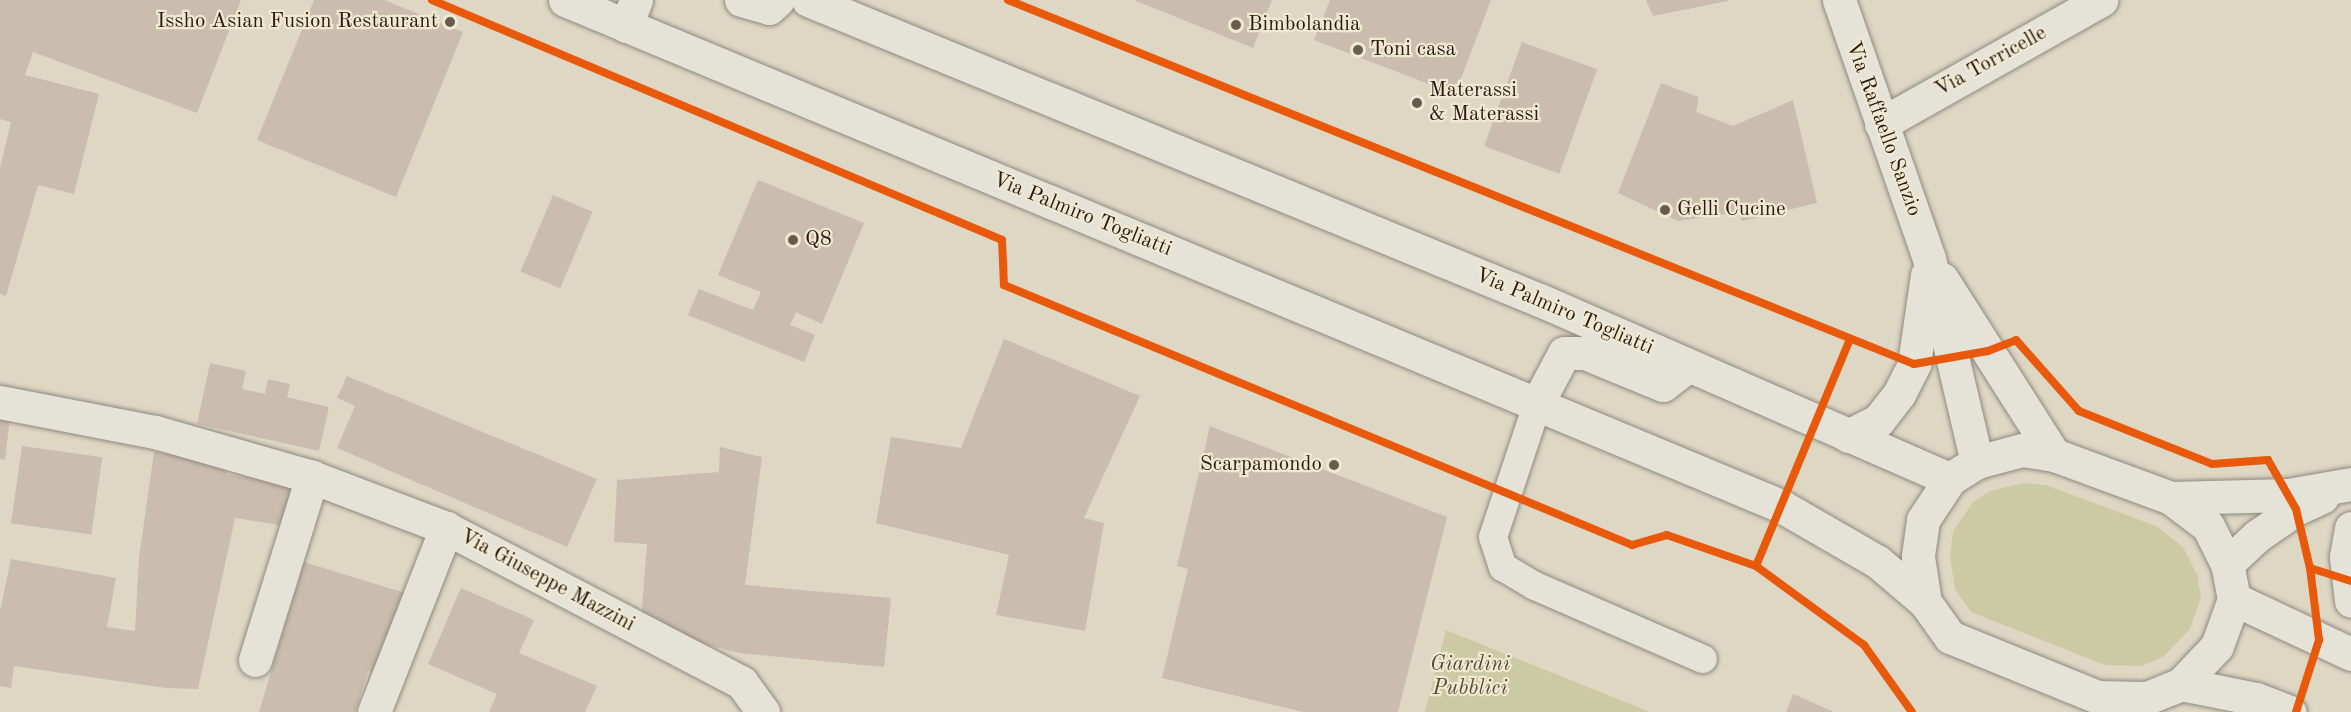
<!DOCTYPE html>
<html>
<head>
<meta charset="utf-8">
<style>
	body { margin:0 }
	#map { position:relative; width:2351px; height:712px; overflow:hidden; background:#ded7c4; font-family:"Old Standard TT",serif }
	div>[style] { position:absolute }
	.green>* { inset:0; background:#cccaa4 }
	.building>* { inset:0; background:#cabdae; transform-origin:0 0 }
	.roads { filter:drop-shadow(0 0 2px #90897e) drop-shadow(0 0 2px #90897e) }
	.lane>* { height:28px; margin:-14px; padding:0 14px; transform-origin:14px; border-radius:14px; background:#e5e2d8 }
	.street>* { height:33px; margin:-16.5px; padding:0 16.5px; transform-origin:16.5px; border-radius:16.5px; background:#e5e2d8 }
	.secondary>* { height:33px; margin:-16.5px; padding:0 16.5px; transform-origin:16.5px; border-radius:16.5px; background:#e5e2d8 }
	.cycleway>* { height:8px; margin:-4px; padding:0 4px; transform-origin:4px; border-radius:4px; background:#e8590c }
	.dots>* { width:16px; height:16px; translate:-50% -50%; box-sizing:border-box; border:3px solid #f0e9d2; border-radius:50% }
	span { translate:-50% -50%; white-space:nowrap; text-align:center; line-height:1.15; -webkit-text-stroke:4.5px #f0e9d2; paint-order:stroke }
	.poi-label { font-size:21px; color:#291912 }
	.right { translate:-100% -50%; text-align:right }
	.left { translate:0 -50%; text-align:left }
	.street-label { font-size:21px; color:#291912 }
	.park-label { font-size:21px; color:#564b36; font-style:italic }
</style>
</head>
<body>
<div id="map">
	<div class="green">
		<div style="clip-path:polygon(2023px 483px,2046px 485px,2156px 526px,2183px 547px,2197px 575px,2201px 597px,2190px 629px,2163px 657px,2141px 666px,2105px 665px,1971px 612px,1955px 589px,1950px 556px,1953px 531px,1973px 502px,1990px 491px)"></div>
		<div style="clip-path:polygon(1446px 630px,1650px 712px,1425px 712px)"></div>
	</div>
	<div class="building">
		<div style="clip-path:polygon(0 0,241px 0,197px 113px,33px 52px,25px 75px,99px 94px,74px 194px,38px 185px,6px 296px,0 294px,0 168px,11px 122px,0 119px)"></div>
		<div style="clip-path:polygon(314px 0,384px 0,463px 32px,396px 197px,257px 140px)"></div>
		<div style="clip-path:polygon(1134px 0,1272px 0,1253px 48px)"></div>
		<div style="clip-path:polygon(1330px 0,1491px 0,1455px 94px,1314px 40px)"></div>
		<div style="clip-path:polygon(1646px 0,1728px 0,1728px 1px,1653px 16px)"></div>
		<div style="left:1522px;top:42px;width:80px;height:111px;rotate:20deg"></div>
		<div style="clip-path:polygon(1661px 83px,1699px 97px,1696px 112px,1733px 126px,1793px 100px,1817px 203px,1742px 221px,1739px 212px,1678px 221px,1618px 193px)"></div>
		<div style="clip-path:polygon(758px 180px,864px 223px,822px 324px,796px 312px,790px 325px,815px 335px,804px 362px,688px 315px,699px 289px,753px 310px,761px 292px,718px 275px)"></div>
		<div style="left:553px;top:195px;width:43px;height:83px;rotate:23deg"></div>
		<div style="clip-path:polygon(1004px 339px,1140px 396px,1084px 518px,1104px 523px,1085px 631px,996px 615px,1009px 555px,876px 523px,891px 437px,961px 448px)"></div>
		<div style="clip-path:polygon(210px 363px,246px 371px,242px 389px,265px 394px,268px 379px,290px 384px,287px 397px,329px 407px,319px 451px,197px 424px)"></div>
		<div style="clip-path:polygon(347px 376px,597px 479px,567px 547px,337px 448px,355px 406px,337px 398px)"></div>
		<div style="clip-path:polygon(0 408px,11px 409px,5px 460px,0 459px)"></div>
		<div style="clip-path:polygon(1210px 426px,1447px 517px,1398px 712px,1303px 712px,1162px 678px,1188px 569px,1177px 566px)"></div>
		<div style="left:22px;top:446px;width:81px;height:78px;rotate:8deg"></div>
		<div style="clip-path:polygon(720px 447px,762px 457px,745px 585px,891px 598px,884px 667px,739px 653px,674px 636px,641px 621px,647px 544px,614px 542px,617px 480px,719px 472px)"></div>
		<div style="clip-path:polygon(154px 452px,228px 463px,226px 474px,291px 485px,285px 526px,235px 518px,198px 689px,166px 688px,14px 666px,11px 688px,0 686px,0 611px,11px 559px,116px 578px,107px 627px,135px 631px,139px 558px)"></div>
		<div style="clip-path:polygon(304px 562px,405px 593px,380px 675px,368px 671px,355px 712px,259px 712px)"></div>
		<div style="clip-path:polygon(461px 588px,534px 620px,519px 653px,597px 686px,585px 712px,489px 712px,497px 694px,428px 664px)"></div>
		<div style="clip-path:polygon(1793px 694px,1834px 712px,1786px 712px)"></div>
	</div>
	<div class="roads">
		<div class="lane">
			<div style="left:1538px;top:402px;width:142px;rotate:108.4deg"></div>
			<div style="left:1493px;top:537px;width:32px;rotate:72deg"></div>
			<div style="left:1503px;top:567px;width:37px;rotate:31deg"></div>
			<div style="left:1535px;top:586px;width:183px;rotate:23.5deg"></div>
		</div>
		<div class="street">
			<div style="left:741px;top:0;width:29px;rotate:16deg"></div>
			<div style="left:769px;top:8px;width:12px;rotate:-42deg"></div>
			<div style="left:1839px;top:0;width:273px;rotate:70.8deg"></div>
			<div style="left:1929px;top:258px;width:210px;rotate:76.8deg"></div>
			<div style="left:626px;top:26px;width:28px;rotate:-69deg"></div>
			<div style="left:1881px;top:124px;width:253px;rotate:-29.4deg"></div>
			<div style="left:1942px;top:279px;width:209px;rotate:57.5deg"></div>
			<div style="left:0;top:402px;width:158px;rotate:11deg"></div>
			<div style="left:155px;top:432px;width:163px;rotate:16deg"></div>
			<div style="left:312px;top:477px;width:143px;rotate:20.8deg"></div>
			<div style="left:446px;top:528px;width:334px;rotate:27.6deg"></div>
			<div style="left:742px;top:683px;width:36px;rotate:54deg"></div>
			<div style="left:1538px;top:402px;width:55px;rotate:-62deg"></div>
			<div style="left:1564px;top:353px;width:21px"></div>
			<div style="left:1585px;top:353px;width:84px;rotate:22.3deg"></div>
			<div style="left:1663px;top:385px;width:31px;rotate:-38deg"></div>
			<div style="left:1848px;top:436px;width:34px;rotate:-27deg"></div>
			<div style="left:1878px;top:421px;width:34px;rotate:-52deg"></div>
			<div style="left:1899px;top:394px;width:34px;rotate:-63deg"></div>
			<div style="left:1914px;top:364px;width:90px;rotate:-81.7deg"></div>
			<div style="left:255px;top:660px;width:192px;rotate:-72.7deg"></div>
			<div style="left:374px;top:712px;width:198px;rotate:-68.6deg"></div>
		</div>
		<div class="secondary">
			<div style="left:565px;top:0;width:1317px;rotate:22.59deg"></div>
			<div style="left:1781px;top:506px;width:112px;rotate:30deg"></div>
			<div style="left:1878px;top:562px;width:62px;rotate:40.4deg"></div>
			<div style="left:1925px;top:602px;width:43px;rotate:54.5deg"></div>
			<div style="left:1950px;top:637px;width:160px;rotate:22.1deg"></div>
			<div style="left:2098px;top:697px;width:49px;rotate:1.2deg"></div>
			<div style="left:2147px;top:698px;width:37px;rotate:-22deg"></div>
			<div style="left:2181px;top:684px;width:52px;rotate:-46.5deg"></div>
			<div style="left:2217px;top:646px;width:50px;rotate:-70.1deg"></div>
			<div style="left:2234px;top:599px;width:36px;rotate:-101deg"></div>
			<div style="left:2227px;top:564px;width:42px;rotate:-116.6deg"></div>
			<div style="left:2208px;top:526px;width:46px;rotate:-142.9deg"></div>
			<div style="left:2171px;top:498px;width:125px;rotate:-159.8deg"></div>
			<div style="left:2054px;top:455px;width:32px;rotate:-171deg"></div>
			<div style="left:2022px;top:450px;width:47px;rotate:165.1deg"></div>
			<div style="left:1977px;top:462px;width:32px;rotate:148deg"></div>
			<div style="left:1950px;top:479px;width:49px;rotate:123.4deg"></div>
			<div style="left:1923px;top:520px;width:37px;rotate:98deg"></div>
			<div style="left:1918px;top:557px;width:46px;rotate:81.2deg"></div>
			<div style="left:808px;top:0;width:793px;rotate:22.3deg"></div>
			<div style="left:1542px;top:301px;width:445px;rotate:23.6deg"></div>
			<div style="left:2171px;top:498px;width:117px;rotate:-1.5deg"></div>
			<div style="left:2288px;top:495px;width:64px;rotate:-9.9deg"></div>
			<div style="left:2351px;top:528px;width:29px;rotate:100deg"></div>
			<div style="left:2346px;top:557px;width:44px;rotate:83.5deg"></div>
			<div style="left:2227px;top:564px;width:41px;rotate:-43deg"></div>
			<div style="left:2257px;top:536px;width:47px;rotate:-34.7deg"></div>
			<div style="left:2296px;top:509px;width:29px;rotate:-25deg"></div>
			<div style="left:2234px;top:599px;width:129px;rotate:25.2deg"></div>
			<div style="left:2181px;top:684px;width:76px;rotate:11.3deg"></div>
			<div style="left:2256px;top:699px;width:36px;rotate:21deg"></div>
		</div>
	</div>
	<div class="cycleway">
		<div style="left:432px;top:0;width:618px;rotate:22.83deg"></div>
		<div style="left:1002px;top:240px;width:45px;rotate:87.5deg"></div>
		<div style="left:1004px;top:285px;width:680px;rotate:22.49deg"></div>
		<div style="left:1632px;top:545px;width:36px;rotate:-16deg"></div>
		<div style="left:1667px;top:535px;width:94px;rotate:19.2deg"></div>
		<div style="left:1756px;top:566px;width:134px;rotate:36.2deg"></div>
		<div style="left:1864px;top:645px;width:82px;rotate:54.4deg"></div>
		<div style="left:1008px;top:0;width:976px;rotate:21.89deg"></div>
		<div style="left:1914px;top:364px;width:75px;rotate:-10deg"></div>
		<div style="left:1988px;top:351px;width:30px;rotate:-21deg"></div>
		<div style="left:2016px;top:340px;width:95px;rotate:48.4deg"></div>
		<div style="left:2079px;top:411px;width:143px;rotate:21.7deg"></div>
		<div style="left:2212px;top:464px;width:56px;rotate:-4.1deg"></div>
		<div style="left:2268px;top:460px;width:56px;rotate:60.3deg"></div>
		<div style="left:2296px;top:509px;width:61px;rotate:76.7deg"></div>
		<div style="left:2310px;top:568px;width:43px;rotate:17.6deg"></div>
		<div style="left:1756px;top:566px;width:246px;rotate:-67.5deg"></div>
		<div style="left:2296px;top:712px;width:76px;rotate:-72.3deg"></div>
		<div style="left:2319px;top:640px;width:73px;rotate:-97.1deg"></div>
	</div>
	<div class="dots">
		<div style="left:450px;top:22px;background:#685c50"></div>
		<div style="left:1236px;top:25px;background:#685c50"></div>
		<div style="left:1358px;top:50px;background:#685c50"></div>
		<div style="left:1417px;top:103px;background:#685c50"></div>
		<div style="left:1665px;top:210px;background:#685c50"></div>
		<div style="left:793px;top:240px;background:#685c50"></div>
		<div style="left:1334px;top:465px;background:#685c50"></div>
	</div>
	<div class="poi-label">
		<span class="right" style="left:438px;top:22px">Issho Asian Fusion Restaurant</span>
		<span class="left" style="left:1248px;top:25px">Bimbolandia</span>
		<span class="left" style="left:1370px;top:50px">Toni casa</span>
		<span class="left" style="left:1429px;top:103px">Materassi<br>&amp; Materassi</span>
		<span class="left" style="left:1677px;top:210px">Gelli Cucine</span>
		<span class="left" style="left:805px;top:240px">Q8</span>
		<span class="right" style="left:1322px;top:465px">Scarpamondo</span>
	</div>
	<div class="street-label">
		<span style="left:1991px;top:62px;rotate:-29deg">Via Torricelle</span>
		<span style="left:1883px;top:129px;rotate:70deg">Via Raffaello Sanzio</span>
		<span style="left:1082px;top:215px;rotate:22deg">Via Palmiro Togliatti</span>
		<span style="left:1564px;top:312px;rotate:23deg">Via Palmiro Togliatti</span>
		<span style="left:547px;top:581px;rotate:28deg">Via Giuseppe Mazzini</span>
	</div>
	<div class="park-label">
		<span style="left:1470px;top:677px">Giardini<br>Pubblici</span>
	</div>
</div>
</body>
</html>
